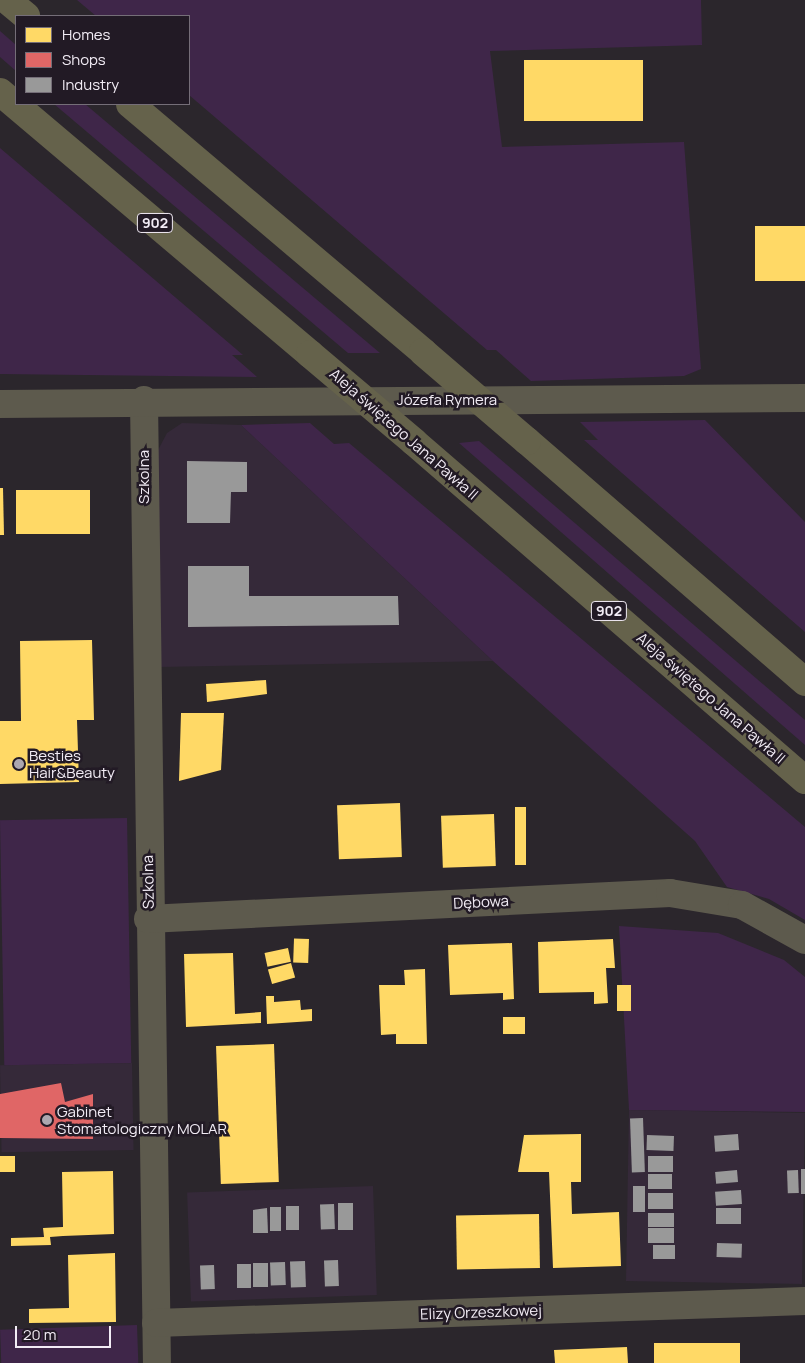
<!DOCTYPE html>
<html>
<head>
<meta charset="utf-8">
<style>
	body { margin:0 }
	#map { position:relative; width:805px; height:1363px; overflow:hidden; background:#2b262c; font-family:Manrope,sans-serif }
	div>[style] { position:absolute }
	.built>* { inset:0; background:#352939; transform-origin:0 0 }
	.green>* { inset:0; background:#3f2649; transform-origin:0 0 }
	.homes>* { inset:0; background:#ffd966; transform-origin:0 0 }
	.shops>* { inset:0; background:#e06666 }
	.industry>* { inset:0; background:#999; transform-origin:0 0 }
	.minor>* { height:28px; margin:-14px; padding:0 14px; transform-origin:14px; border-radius:14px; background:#5d5a4d }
	.major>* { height:28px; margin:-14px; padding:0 14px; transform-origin:14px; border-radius:14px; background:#65624b }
	.major-bridge>* { height:28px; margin:-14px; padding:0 14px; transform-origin:14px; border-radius:14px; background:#65624b }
	.dots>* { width:14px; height:14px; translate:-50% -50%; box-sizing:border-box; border:2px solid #221a25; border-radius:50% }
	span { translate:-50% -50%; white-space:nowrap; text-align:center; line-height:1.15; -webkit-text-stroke:5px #221a25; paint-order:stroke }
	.shield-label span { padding:1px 4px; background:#221a25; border:1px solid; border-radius:4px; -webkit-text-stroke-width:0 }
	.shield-label { font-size:14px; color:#f2ecf5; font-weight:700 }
	.street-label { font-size:15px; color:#f2ecf5 }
	.poi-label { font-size:15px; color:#f2ecf5 }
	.left { translate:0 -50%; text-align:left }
	.legend { position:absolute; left:15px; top:15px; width:175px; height:90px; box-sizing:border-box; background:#221a25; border:1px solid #756e78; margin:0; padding:6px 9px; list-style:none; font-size:15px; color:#f2ecf5 }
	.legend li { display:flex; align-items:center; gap:10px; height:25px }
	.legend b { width:25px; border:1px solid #756e78 }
	.scale { position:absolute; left:15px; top:1326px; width:96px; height:22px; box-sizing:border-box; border:2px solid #f2ecf5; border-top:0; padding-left:6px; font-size:15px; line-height:18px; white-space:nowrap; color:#f2ecf5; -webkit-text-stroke:4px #221a25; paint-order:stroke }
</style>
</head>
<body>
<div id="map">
	<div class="built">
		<div style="clip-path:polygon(182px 423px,241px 425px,493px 661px,159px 667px,156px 454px,167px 433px)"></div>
		<div style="left:132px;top:1063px;width:87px;height:132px;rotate:89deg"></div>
		<div style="left:629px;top:1110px;width:176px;height:171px;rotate:1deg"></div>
		<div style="left:373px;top:1186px;width:109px;height:186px;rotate:88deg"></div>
	</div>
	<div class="green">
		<div style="clip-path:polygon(77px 0,701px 0,702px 45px,490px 51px,502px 147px,684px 142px,701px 369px,684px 376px,531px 381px,496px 350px,487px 350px,189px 95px,189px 16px,96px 16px)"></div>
		<div style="clip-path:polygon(0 31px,16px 45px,16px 71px,0 57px)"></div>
		<div style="clip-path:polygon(54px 104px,85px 104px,380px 353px,348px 353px)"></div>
		<div style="clip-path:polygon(0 148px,243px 355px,232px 355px,257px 377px,0 374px)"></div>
		<div style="clip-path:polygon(705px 420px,805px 522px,805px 632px,584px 440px,598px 440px,580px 422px)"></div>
		<div style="clip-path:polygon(310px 423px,334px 444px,349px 443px,805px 827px,805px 920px,769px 899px,727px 887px,695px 841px,493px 661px,241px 425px)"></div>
		<div style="clip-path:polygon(479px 441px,805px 720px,805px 745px,459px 443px)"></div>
		<div style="left:127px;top:818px;width:245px;height:127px;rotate:89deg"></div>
		<div style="clip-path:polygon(619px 926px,718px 933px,784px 960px,805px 977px,805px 1112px,629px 1110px)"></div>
		<div style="left:137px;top:1325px;width:38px;height:137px;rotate:88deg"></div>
	</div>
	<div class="homes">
		<div style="left:643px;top:60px;width:61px;height:119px;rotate:90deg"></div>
		<div style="left:805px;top:226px;width:55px;height:50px;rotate:90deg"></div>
		<div style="clip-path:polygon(0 488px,3px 488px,4px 535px,0 535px)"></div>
		<div style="left:16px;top:490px;width:74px;height:44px"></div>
		<div style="clip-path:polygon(92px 640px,94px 720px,77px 720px,79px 782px,0 784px,0 721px,21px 721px,20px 641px)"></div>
		<div style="clip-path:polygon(266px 680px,267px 694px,207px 702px,206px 684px)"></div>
		<div style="clip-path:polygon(181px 713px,224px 713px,221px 770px,179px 781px)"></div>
		<div style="left:400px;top:803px;width:54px;height:63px;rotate:88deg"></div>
		<div style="left:515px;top:807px;width:11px;height:58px"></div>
		<div style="left:494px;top:814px;width:52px;height:53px;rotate:88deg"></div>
		<div style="left:309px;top:939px;width:24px;height:15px;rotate:92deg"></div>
		<div style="clip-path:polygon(613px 939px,615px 968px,606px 968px,608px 1003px,594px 1004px,594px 992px,539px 993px,538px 942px)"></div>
		<div style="clip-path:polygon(512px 943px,514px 999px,503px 1000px,503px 993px,450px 995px,448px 945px)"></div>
		<div style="left:288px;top:948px;width:14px;height:24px;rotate:78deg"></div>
		<div style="clip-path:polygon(233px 953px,235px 1014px,261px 1012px,261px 1023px,186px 1027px,184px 954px)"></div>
		<div style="left:291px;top:963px;width:15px;height:24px;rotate:74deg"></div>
		<div style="clip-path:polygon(425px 969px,427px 1044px,396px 1044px,396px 1034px,381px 1035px,379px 985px,405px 985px,404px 970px)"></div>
		<div style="left:617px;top:985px;width:14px;height:26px"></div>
		<div style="clip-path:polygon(266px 996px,274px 996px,274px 1002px,300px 1000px,301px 1010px,312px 1009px,312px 1021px,267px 1024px)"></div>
		<div style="left:503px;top:1017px;width:22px;height:17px"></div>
		<div style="left:274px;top:1044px;width:138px;height:58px;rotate:88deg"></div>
		<div style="clip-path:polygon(581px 1134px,581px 1182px,571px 1182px,572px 1214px,619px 1212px,621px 1266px,553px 1268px,549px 1172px,518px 1172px,524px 1135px)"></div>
		<div style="left:0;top:1156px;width:15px;height:16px"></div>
		<div style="clip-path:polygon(113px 1171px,114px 1234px,63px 1236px,50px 1237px,51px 1245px,11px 1246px,11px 1238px,44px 1237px,43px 1228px,63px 1227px,62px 1172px)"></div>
		<div style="left:539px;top:1214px;width:54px;height:83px;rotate:89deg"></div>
		<div style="clip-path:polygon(115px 1253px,116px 1322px,29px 1323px,29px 1309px,69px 1308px,68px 1255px)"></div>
		<div style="left:740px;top:1343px;width:20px;height:86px;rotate:90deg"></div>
		<div style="clip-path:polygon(627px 1347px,628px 1363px,555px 1363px,554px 1350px)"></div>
	</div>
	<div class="shops">
		<div style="clip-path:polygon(61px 1083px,65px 1102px,93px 1094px,93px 1139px,0 1138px,0 1094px)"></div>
	</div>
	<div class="industry">
		<div style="clip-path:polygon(187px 461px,247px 462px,247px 492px,231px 492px,230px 523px,187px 523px)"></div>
		<div style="clip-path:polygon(188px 566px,249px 566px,249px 596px,398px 596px,399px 625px,188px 627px)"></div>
		<div style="left:643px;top:1118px;width:54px;height:13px;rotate:88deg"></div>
		<div style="left:738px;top:1134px;width:16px;height:24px;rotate:86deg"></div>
		<div style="left:647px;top:1135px;width:27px;height:15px;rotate:2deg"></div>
		<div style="left:648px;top:1156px;width:25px;height:16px"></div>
		<div style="left:801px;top:1169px;width:4px;height:25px"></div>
		<div style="left:737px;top:1170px;width:12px;height:22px;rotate:85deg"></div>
		<div style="left:798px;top:1170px;width:23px;height:11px;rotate:88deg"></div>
		<div style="left:672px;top:1174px;width:15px;height:24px;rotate:90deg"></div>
		<div style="left:633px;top:1186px;width:12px;height:26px"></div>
		<div style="left:741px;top:1190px;width:14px;height:26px;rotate:86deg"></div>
		<div style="left:648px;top:1193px;width:25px;height:16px"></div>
		<div style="left:353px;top:1203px;width:27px;height:15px;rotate:90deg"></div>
		<div style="left:334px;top:1204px;width:25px;height:14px;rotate:88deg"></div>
		<div style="left:286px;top:1206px;width:13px;height:24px"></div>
		<div style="left:270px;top:1207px;width:11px;height:24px"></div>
		<div style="clip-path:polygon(267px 1208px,268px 1233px,253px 1233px,253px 1210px)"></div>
		<div style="left:716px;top:1208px;width:25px;height:16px"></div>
		<div style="left:648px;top:1213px;width:26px;height:14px"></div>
		<div style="left:674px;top:1228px;width:15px;height:26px;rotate:90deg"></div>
		<div style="left:717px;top:1243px;width:25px;height:14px;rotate:2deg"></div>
		<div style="left:675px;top:1245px;width:14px;height:22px;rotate:90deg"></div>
		<div style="left:338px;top:1260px;width:26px;height:14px;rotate:88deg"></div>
		<div style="left:305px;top:1261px;width:26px;height:15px;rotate:88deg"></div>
		<div style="left:285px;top:1262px;width:23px;height:15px;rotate:88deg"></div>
		<div style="left:253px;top:1263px;width:15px;height:24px"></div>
		<div style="left:237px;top:1264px;width:14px;height:24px"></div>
		<div style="left:214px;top:1265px;width:24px;height:14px;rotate:88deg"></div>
	</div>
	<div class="minor">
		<div style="left:144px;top:400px;width:963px;rotate:89.23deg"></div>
		<div style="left:0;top:404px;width:805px;rotate:-0.43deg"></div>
		<div style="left:148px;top:919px;width:523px;rotate:-2.85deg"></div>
		<div style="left:670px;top:893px;width:73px;rotate:9.5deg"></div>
		<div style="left:742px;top:905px;width:72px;rotate:29.1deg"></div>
		<div style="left:156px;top:1323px;width:649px;rotate:-1.94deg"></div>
	</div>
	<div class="major">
		<div style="left:7px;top:0;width:25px;rotate:40deg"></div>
		<div style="left:0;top:92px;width:406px;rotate:40.2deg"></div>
		<div style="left:130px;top:104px;width:384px;rotate:40.2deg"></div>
		<div style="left:527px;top:441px;width:368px;rotate:40.9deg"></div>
		<div style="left:414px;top:442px;width:517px;rotate:40.84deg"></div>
	</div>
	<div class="major-bridge">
		<div style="left:423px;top:352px;width:137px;rotate:40.6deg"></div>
		<div style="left:310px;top:354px;width:136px;rotate:40.2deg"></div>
	</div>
	<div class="dots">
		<div style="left:19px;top:764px;background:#aca7af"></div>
		<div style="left:47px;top:1120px;background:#aca7af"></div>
	</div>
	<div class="shield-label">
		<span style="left:155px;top:223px">902</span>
		<span style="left:609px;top:611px">902</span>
	</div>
	<div class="street-label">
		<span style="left:447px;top:400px">Józefa Rymera</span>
		<span style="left:404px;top:434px;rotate:41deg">Aleja świętego Jana Pawła II</span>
		<span style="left:144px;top:477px;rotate:-90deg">Szkolna</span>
		<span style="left:711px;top:698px;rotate:41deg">Aleja świętego Jana Pawła II</span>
		<span style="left:148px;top:882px;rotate:-91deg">Szkolna</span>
		<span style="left:481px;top:902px;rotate:-3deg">Dębowa</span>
		<span style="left:481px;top:1312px;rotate:-2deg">Elizy Orzeszkowej</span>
	</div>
	<div class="poi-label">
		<span class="left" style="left:29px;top:764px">Besties<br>Hair&amp;Beauty</span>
		<span class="left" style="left:57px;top:1120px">Gabinet<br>Stomatologiczny MOLAR</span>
	</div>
	<ul class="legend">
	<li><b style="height:14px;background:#ffd966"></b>Homes</li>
	<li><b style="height:14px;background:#e06666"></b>Shops</li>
	<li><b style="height:14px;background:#999"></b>Industry</li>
	</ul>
	<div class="scale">20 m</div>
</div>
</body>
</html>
